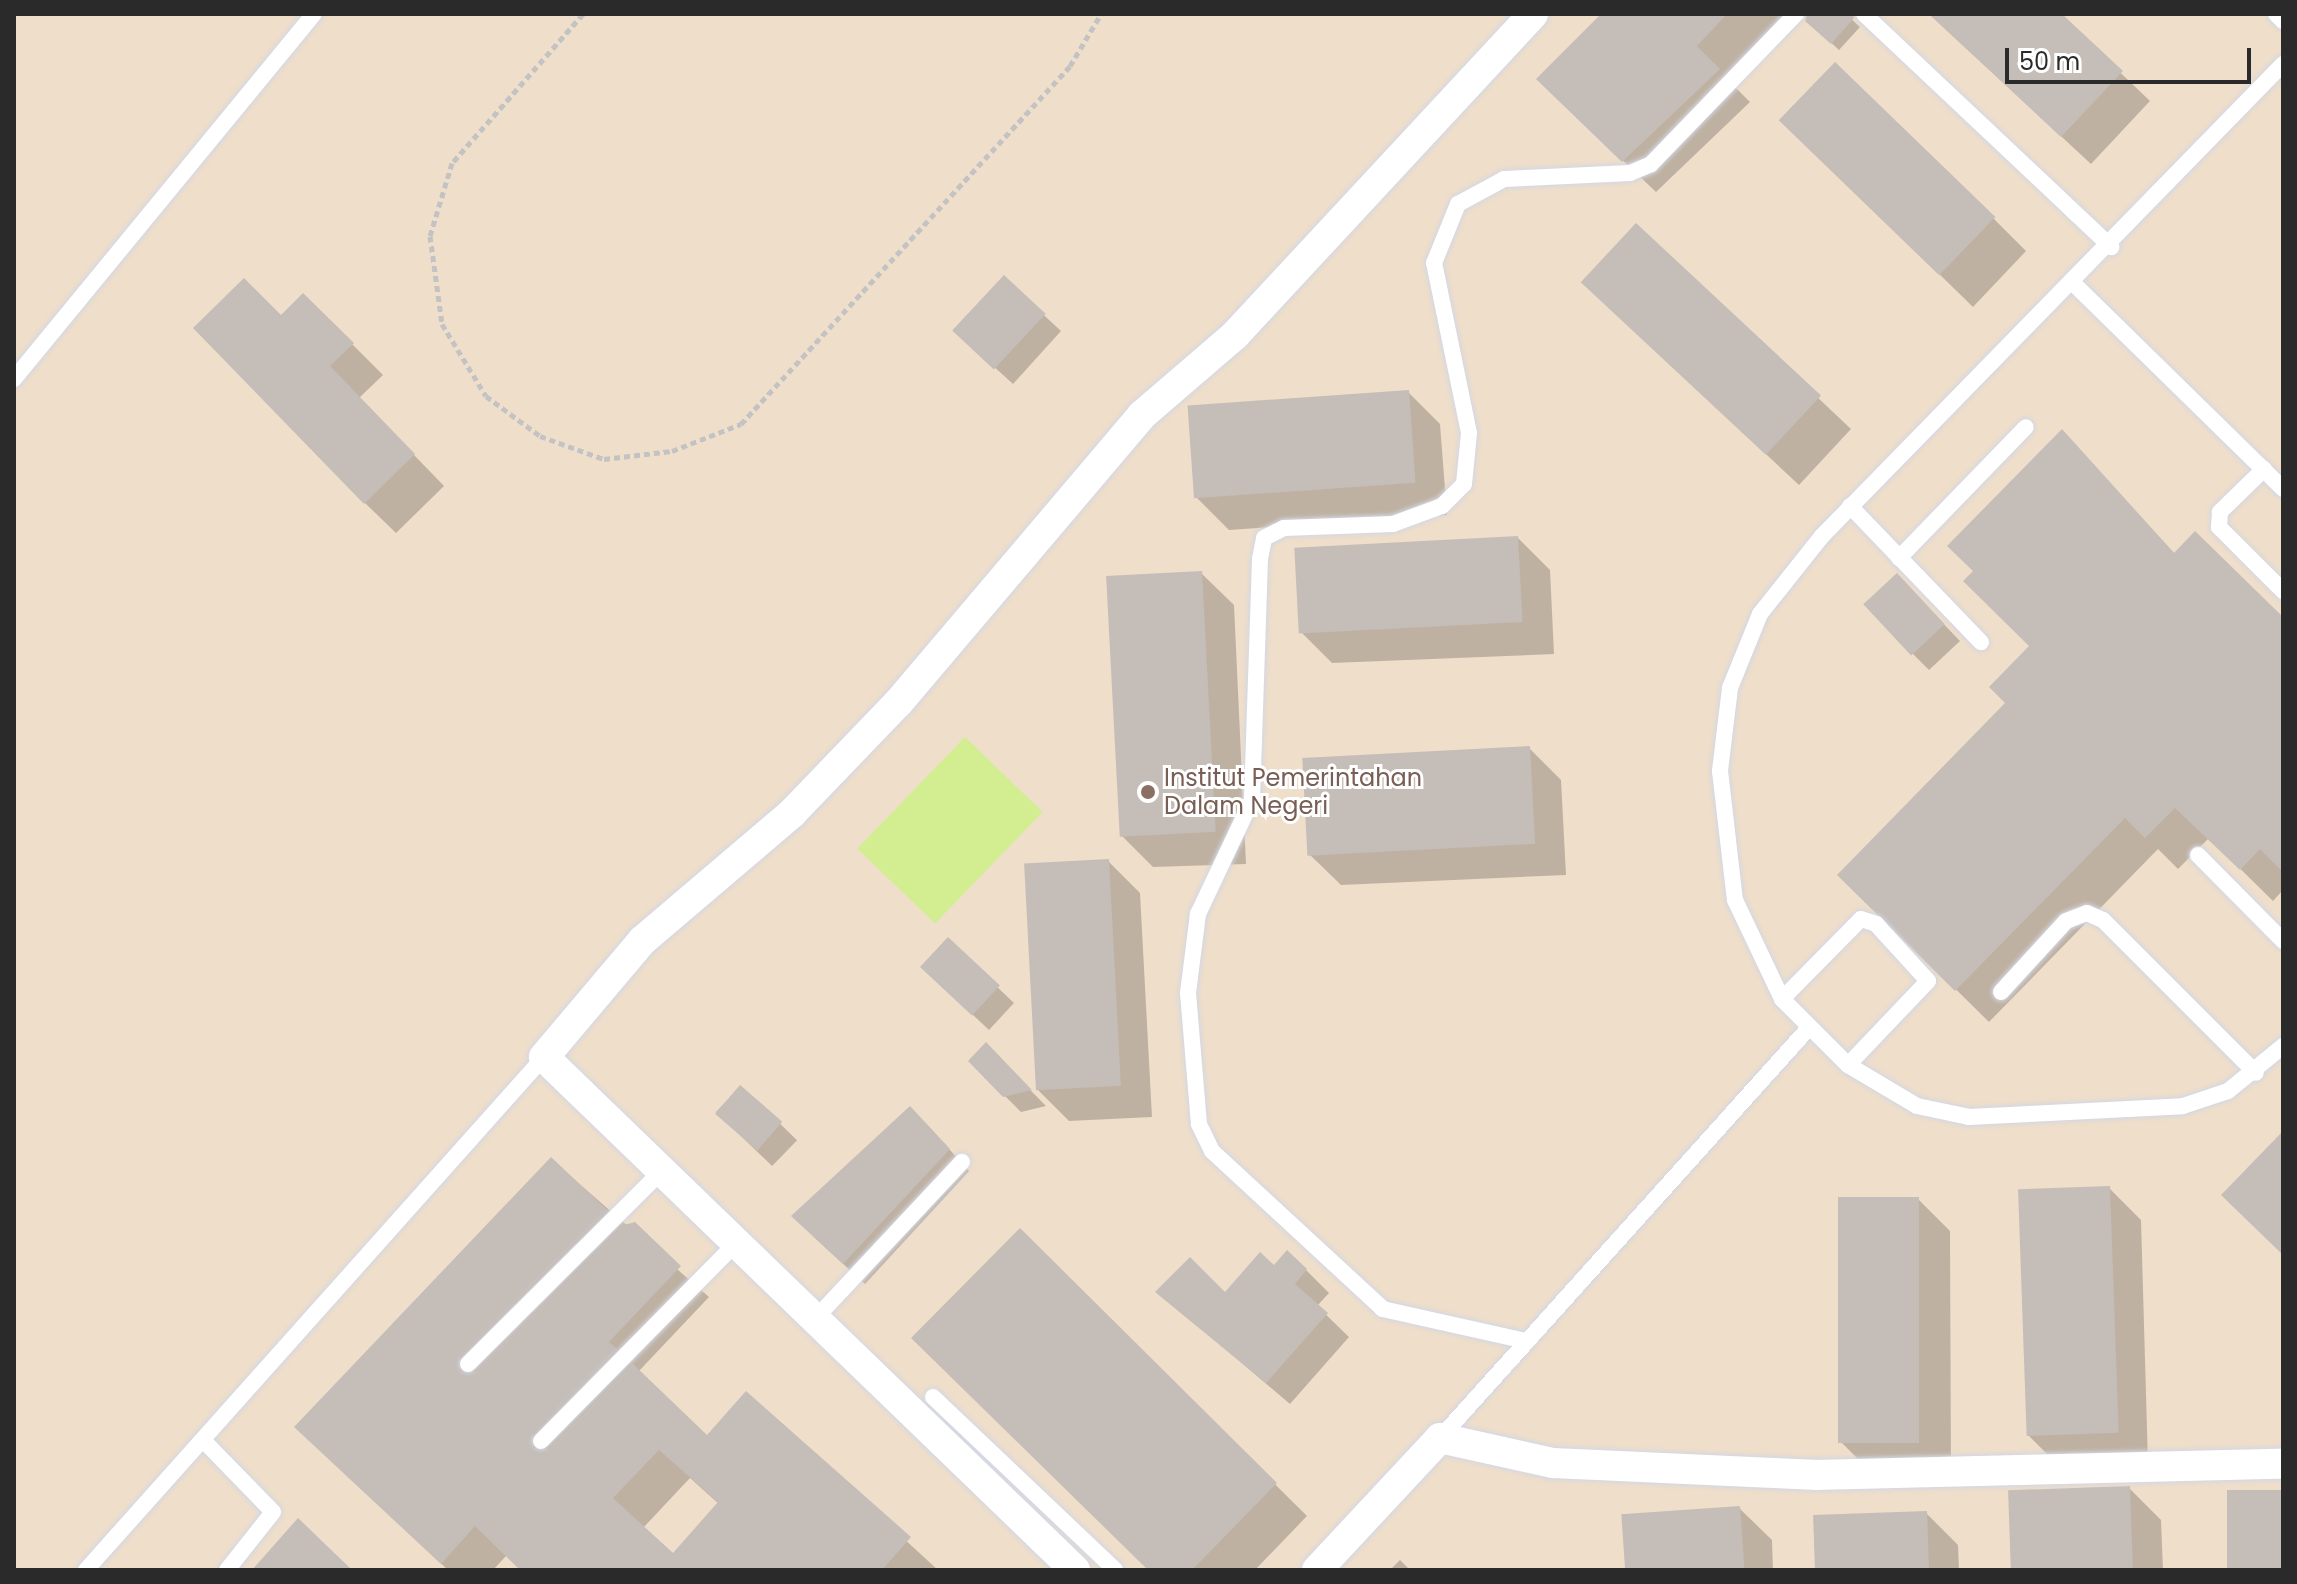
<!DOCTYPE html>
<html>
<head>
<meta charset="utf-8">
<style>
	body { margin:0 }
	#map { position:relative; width:2297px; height:1584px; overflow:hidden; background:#ede3db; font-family:Poppins,sans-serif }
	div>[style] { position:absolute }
	.education>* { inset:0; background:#efdeca; transform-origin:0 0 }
	.pitch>* { inset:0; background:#d2ee91; transform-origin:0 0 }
	.shadow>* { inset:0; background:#0003; transform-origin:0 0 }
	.building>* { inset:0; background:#c5bdb8; transform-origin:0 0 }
	.path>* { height:5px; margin-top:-2.5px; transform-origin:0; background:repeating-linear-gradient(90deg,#c3c3c3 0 6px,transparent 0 10px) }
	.roads { filter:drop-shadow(0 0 2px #d1d7e4) drop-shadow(0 0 2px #d1d7e4) }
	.service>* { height:16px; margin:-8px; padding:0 8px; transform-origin:8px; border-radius:8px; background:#fff }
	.minor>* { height:30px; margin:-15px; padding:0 15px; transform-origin:15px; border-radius:15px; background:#fff }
	.dots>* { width:22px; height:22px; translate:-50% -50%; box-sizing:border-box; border:4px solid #fff; border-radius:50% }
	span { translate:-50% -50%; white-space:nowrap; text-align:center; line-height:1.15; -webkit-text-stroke:6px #fff; paint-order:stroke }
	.education-label { font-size:24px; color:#785e54 }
	.left { translate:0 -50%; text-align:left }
	.frame { position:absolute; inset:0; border:16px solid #2a2a2a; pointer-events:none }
	.scale { position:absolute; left:2005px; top:48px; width:246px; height:36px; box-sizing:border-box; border:4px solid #2a2a2a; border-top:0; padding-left:10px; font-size:24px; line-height:28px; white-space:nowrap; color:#2a2a2a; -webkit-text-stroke:6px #fff; paint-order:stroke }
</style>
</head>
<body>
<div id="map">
	<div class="education">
		<div style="left:14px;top:14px;width:2269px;height:1556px"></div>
	</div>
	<div class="pitch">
		<div style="left:965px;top:737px;width:108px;height:155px;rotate:44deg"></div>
	</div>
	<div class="shadow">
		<div style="clip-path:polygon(1604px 14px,1788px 14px,1727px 79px,1750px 102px,1656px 192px,1571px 111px)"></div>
		<div style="clip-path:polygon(1813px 14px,1846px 14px,1860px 27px,1839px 50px,1815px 28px)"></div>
		<div style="clip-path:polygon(1929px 14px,2059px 14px,2150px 101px,2091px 164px)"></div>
		<div style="clip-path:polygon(1814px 152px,1994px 219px,2026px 251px,1973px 307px)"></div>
		<div style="clip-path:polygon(1636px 226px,1851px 429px,1799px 485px,1616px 314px)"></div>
		<div style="clip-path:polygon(1004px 278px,1061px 331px,1013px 384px,971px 346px)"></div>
		<div style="clip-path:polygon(303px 295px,383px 375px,359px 398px,444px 486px,396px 533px,365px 503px,281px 317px)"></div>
		<div style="clip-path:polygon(1408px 392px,1440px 424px,1447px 515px,1229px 530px,1197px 498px)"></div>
		<div style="clip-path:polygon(2062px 432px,2175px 554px,2283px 620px,2283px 890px,2273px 901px,2209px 838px,2178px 869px,2158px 849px,1989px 1022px,1840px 875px,2008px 703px,2032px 646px,1975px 571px)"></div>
		<div style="clip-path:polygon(1518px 538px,1550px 570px,1554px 654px,1332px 663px,1300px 631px)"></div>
		<div style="clip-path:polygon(1201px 573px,1234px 605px,1246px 864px,1153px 867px,1121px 835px)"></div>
		<div style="clip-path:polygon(1912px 591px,1960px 641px,1929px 670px,1913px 654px)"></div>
		<div style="clip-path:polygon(1529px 748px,1561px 780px,1566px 875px,1341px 885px,1308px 853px)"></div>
		<div style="clip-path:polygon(1108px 861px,1140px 893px,1152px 1117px,1069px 1121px,1037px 1089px)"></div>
		<div style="clip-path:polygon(948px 940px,1014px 1003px,989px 1030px,939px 983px)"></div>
		<div style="clip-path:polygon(986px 1045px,1046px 1106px,1021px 1112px,970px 1061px)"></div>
		<div style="left:741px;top:1086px;width:78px;height:36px;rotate:44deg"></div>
		<div style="clip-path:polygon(931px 1129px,969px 1171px,865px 1284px,814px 1237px)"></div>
		<div style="clip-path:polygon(evenodd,552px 1160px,709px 1297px,638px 1372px,707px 1438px,746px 1394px,938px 1570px,522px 1570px,507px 1555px,493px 1570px,448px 1570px,327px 1457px,552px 1160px,690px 1478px,719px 1504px,673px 1556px,643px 1528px,690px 1478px)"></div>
		<div style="clip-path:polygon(2109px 1188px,2141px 1220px,2148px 1464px,2059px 1466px,2027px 1434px)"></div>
		<div style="clip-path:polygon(1918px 1199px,1950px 1231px,1951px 1475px,1873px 1474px,1841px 1442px)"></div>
		<div style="clip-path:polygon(1020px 1231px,1307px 1516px,1255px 1570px,1150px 1570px)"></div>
		<div style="clip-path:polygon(1274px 1268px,1306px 1270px,1329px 1293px,1317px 1306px,1349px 1337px,1290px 1404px,1158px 1292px,1225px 1294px)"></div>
		<div style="clip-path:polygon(2129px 1488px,2161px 1520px,2163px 1570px,2014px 1570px)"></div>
		<div style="clip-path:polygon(1739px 1508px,1772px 1540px,1773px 1570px,1626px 1570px)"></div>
		<div style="clip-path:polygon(1926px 1513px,1958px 1545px,1959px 1570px,1817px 1570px)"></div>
		<div style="clip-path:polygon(1400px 1560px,1410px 1570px,1390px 1570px)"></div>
	</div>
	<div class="building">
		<div style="clip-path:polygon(1601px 14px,1727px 14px,1697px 46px,1720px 69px,1622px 162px,1536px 79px)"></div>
		<div style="clip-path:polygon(1807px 14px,1853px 14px,1854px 18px,1831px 44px,1805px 21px)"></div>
		<div style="clip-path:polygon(1929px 14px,2062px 14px,2123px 71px,2061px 137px)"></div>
		<div style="left:1835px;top:62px;width:223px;height:81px;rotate:44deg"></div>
		<div style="left:1636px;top:223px;width:253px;height:81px;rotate:43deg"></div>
		<div style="left:1004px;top:275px;width:57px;height:76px;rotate:43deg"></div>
		<div style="clip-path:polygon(244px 278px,281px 315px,303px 293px,354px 343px,330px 366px,415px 454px,364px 504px,193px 328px)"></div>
		<div style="left:1409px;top:390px;width:93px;height:222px;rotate:86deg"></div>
		<div style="clip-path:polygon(2062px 429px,2174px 553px,2195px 531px,2283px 617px,2283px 872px,2260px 849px,2240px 870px,2175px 808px,2145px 838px,2125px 818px,1955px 991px,1837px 875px,2005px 703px,1989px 687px,2029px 646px,1963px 581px,1973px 571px,1947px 546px)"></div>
		<div style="left:1518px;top:536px;width:86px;height:224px;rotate:87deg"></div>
		<div style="left:1202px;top:571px;width:261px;height:96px;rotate:87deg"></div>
		<div style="left:1897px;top:573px;width:70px;height:46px;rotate:47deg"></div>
		<div style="left:1530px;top:746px;width:98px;height:228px;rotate:87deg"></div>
		<div style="left:1109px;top:859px;width:227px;height:85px;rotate:87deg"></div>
		<div style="left:948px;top:937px;width:71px;height:41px;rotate:43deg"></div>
		<div style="clip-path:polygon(986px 1042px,1032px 1090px,1003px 1097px,968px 1061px)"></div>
		<div style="left:740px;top:1085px;width:56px;height:38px;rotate:41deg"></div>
		<div style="clip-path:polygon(910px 1106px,950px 1149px,843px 1264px,791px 1216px)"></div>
		<div style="clip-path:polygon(2283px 1131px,2283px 1255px,2221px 1195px)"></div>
		<div style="clip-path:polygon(evenodd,551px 1157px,607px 1210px,460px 1356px,460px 1371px,476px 1372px,624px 1225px,635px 1222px,681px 1266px,609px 1342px,617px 1349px,533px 1433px,533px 1448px,549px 1449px,633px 1364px,707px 1435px,746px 1391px,911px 1537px,882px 1570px,520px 1570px,475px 1526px,441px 1564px,294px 1427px,551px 1157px,659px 1450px,718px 1502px,673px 1553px,613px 1498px,659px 1450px)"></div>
		<div style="left:2110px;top:1186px;width:247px;height:92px;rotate:88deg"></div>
		<div style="left:1838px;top:1197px;width:81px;height:246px"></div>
		<div style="clip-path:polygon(1020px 1228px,1277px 1483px,1192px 1570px,1148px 1570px,911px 1338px)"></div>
		<div style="clip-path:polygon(1287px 1250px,1307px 1269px,1295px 1284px,1328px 1313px,1266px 1383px,1155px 1292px,1190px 1257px,1225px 1292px,1260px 1252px,1274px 1265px)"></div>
		<div style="left:2130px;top:1486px;width:84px;height:122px;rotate:88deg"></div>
		<div style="left:2283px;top:1490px;width:80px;height:56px;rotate:90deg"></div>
		<div style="left:1740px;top:1506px;width:64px;height:119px;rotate:86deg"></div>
		<div style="left:1927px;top:1511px;width:59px;height:114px;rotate:88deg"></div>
		<div style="clip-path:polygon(298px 1518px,352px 1570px,252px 1570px)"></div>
	</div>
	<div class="path">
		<div style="left:583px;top:14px;width:198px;rotate:131.3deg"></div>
		<div style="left:452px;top:163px;width:76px;rotate:106.8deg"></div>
		<div style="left:430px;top:236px;width:89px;rotate:82.2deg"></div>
		<div style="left:442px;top:324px;width:84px;rotate:58.6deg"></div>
		<div style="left:486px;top:396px;width:67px;rotate:36.5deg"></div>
		<div style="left:540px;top:436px;width:68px;rotate:19.8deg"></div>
		<div style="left:604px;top:459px;width:68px;rotate:-6.7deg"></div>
		<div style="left:672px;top:451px;width:74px;rotate:-21.4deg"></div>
		<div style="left:741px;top:424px;width:486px;rotate:-47.4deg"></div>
		<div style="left:1070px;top:66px;width:61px;rotate:-59.2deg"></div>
	</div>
	<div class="roads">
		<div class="service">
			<div style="left:1864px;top:14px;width:340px;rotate:43.3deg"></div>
			<div style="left:2276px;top:14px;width:10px;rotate:45deg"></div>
			<div style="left:2283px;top:64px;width:660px;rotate:134.32deg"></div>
			<div style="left:1822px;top:536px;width:100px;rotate:128.5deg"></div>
			<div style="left:1760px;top:614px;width:80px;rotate:112.1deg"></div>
			<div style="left:1730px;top:688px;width:84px;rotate:96.9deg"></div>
			<div style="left:1720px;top:771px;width:130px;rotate:83.4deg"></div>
			<div style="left:1735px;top:900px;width:110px;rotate:64.6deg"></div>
			<div style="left:1782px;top:999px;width:93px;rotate:45deg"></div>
			<div style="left:1848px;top:1065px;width:80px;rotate:30.7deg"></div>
			<div style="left:1917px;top:1106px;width:53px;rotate:11.9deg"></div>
			<div style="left:1969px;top:1117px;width:214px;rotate:-2.9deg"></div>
			<div style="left:2183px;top:1106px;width:47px;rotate:-18.4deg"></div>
			<div style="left:2228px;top:1091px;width:71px;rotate:-39.3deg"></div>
			<div style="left:2074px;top:284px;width:293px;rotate:44.4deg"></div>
			<div style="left:14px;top:379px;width:472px;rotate:-50.6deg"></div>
			<div style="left:2264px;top:469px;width:62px;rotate:135.7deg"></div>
			<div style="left:2220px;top:512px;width:15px;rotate:94deg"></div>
			<div style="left:2219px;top:527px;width:91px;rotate:45deg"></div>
			<div style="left:1850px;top:506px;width:189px;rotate:46.1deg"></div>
			<div style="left:1899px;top:558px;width:182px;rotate:-45.9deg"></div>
			<div style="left:2198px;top:855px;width:121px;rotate:45.3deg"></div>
			<div style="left:2001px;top:992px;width:96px;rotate:-47.5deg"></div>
			<div style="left:2066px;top:921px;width:22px;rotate:-21deg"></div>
			<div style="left:2087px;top:913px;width:17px;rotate:24deg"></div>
			<div style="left:2103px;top:920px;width:216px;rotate:45deg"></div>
			<div style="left:1782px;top:999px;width:112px;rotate:-45.4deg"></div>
			<div style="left:1861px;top:919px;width:16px;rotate:18deg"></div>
			<div style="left:1876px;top:924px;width:77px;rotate:47.6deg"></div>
			<div style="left:1928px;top:981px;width:116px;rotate:133.6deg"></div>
			<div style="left:813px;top:1321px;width:218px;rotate:-46.9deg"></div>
			<div style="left:1526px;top:1341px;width:147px;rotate:-167.4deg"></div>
			<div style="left:1383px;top:1309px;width:233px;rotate:-137.3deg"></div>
			<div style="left:1212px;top:1151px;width:30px;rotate:-116deg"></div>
			<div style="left:1199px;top:1124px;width:131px;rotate:-94.8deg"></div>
			<div style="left:1188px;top:993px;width:80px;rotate:-82.8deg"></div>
			<div style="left:1198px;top:914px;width:126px;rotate:-64.7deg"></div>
			<div style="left:1252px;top:800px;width:241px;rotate:-88.1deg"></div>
			<div style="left:1260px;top:559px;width:21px;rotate:-79deg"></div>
			<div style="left:1264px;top:538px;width:22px;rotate:-27deg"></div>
			<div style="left:1284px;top:528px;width:109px;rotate:-2.1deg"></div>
			<div style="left:1393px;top:524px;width:52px;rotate:-20.2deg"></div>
			<div style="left:1442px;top:506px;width:31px;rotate:-45deg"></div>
			<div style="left:1464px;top:484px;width:51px;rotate:-84.4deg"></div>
			<div style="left:1469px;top:433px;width:174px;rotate:-101.6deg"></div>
			<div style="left:1434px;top:263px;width:64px;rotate:-67.9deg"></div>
			<div style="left:1458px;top:204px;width:52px;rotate:-28.5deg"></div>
			<div style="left:1504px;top:179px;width:126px;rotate:-2.7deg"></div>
			<div style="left:1630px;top:173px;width:23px;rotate:-23deg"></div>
			<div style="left:1651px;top:164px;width:209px;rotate:-46deg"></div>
			<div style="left:468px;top:1364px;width:272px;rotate:-44.9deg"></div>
			<div style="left:933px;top:1397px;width:251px;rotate:43.5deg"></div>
			<div style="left:1440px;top:1438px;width:549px;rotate:-48.03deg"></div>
			<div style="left:203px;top:1440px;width:100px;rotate:45.8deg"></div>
			<div style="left:273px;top:1512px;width:74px;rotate:128.4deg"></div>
			<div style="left:541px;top:1441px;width:274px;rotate:-45.4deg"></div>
			<div style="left:86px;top:1570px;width:688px;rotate:-48.24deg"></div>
		</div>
		<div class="minor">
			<div style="left:1075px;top:1570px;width:738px;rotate:-135.99deg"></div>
			<div style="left:544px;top:1057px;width:153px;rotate:-49.8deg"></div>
			<div style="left:643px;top:940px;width:196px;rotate:-40.4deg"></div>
			<div style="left:792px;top:813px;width:153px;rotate:-46.1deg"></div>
			<div style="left:898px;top:703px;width:377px;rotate:-49.7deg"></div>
			<div style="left:1142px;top:415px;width:123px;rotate:-40.7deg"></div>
			<div style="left:1235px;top:335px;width:438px;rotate:-47.1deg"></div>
			<div style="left:1317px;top:1570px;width:180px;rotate:-47deg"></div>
			<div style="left:1440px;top:1438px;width:116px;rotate:12.5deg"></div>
			<div style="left:1553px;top:1463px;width:265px;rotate:2.6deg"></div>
			<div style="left:1818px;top:1475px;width:465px;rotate:-1.4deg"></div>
		</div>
	</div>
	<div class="dots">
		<div style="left:1148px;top:792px;background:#8d6e63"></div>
	</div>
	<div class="education-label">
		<span class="left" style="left:1164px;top:792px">Institut Pemerintahan<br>Dalam Negeri</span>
	</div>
	<div class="frame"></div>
	<div class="scale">50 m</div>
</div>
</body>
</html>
